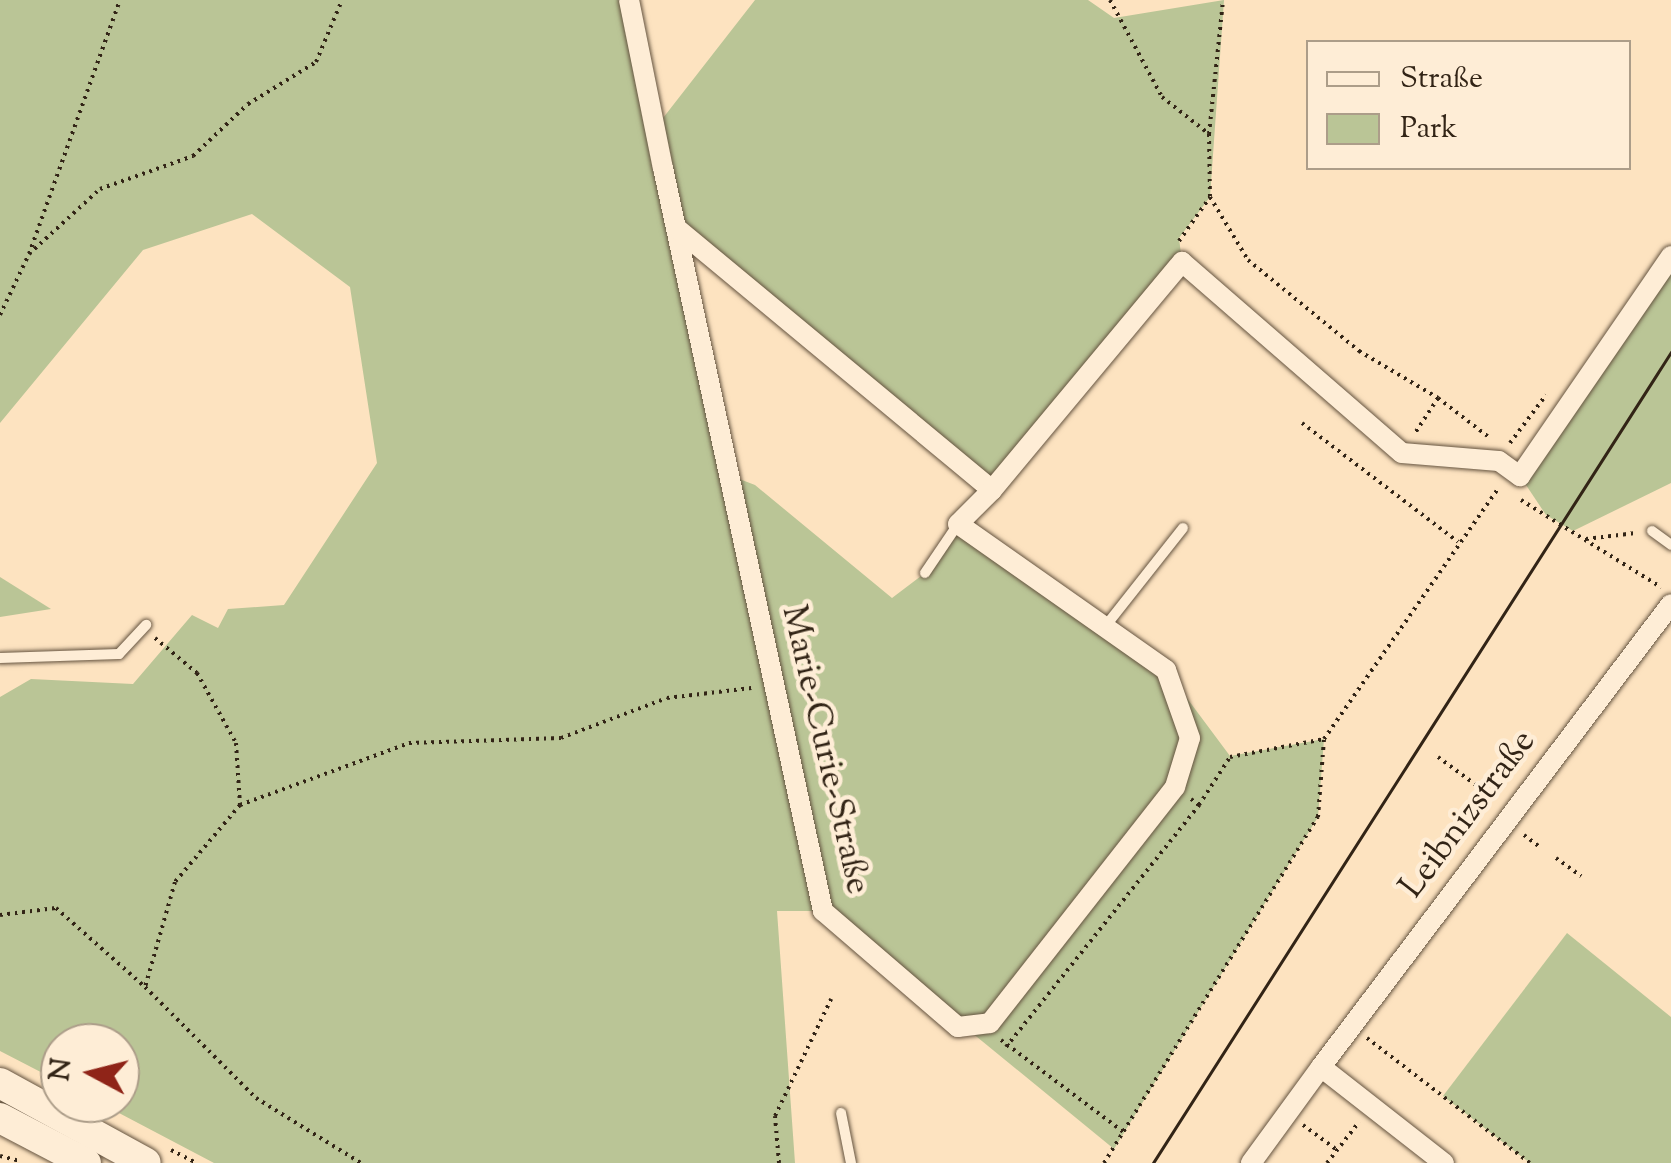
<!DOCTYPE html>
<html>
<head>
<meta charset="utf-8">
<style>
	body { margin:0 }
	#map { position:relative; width:1671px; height:1163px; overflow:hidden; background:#fde3c0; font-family:"Sorts Mill Goudy",serif }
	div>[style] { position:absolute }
	.green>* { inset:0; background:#bac596 }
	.path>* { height:4px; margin-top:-2px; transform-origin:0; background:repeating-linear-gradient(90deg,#322416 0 2.5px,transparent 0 7.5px) }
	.roads { filter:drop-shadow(0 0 2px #655440) drop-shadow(0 0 2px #655440) }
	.lane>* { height:10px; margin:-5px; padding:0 5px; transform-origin:5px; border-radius:5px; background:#feedd6 }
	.street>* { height:20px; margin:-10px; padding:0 10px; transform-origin:10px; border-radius:10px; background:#feedd6 }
	.secondary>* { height:30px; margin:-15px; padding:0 15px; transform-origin:15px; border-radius:15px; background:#feedd6 }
	.tram>* { height:2.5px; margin:-1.25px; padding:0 1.25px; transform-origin:1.25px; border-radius:1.25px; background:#322416 }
	span { translate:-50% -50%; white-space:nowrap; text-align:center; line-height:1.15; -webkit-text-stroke:9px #feedd6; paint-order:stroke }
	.street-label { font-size:35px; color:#322416 }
	.legend { position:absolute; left:1306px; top:40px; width:325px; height:130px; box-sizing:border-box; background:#feedd6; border:2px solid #ac9d89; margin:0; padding:12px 18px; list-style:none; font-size:30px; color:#322416 }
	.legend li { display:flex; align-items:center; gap:20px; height:50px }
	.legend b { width:50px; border:2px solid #ac9d89 }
	.north { position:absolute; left:40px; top:1023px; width:100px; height:100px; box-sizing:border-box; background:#feedd6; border:2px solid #ac9d89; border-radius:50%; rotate:277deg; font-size:28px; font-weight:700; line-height:40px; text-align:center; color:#322416 }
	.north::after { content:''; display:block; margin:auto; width:35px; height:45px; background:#8f2418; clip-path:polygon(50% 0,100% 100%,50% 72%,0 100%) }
</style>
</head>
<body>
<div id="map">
	<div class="green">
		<div style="clip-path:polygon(0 0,629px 0,656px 127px,755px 0,1088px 0,1114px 18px,1224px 0,1210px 197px,1179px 238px,1182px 262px,992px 490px,678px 229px,729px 475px,755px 485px,892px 598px,925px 573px,958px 524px,1166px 670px,1230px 756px,1324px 739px,1318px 817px,1114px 1149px,823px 911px,777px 911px,795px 1163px,214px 1163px,100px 1103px,120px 1103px,120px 1043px,60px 1043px,60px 1082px,0 1051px,0 697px,31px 679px,133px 684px,192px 615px,218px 628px,228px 609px,284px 605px,377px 463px,350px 287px,252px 214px,143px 250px,0 423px)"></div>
		<div style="clip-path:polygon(1671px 256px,1671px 483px,1573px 531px,1546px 515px,1520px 476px)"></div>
		<div style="clip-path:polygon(0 577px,51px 609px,0 617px)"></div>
		<div style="clip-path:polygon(1567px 933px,1671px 1017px,1671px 1163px,1530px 1163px,1443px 1096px)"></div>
	</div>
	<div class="path">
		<div style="left:1110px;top:0;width:110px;rotate:61.8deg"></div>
		<div style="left:1162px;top:97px;width:60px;rotate:38.2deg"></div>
		<div style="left:1209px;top:134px;width:63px;rotate:89.1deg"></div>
		<div style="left:1210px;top:197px;width:74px;rotate:58.9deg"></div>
		<div style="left:1248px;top:260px;width:144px;rotate:39.3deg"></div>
		<div style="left:1359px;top:351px;width:92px;rotate:30.7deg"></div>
		<div style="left:1438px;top:398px;width:42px;rotate:123.3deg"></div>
		<div style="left:1209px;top:134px;width:135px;rotate:-84deg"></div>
		<div style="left:1179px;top:241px;width:54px;rotate:-54.8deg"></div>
		<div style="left:29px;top:254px;width:270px;rotate:-70.3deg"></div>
		<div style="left:0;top:315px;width:68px;rotate:-64.6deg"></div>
		<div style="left:29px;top:254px;width:96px;rotate:-42.5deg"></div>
		<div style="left:100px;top:189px;width:99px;rotate:-19.5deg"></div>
		<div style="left:193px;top:156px;width:76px;rotate:-43.4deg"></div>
		<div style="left:248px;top:104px;width:80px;rotate:-31.7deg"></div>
		<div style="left:316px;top:62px;width:67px;rotate:-67.2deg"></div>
		<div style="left:1438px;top:398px;width:66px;rotate:37.6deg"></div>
		<div style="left:1302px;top:423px;width:196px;rotate:37.3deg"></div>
		<div style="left:1510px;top:443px;width:60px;rotate:-53.1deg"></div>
		<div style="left:1521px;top:500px;width:165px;rotate:31.9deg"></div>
		<div style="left:1586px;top:539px;width:50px;rotate:-6.8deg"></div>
		<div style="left:155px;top:638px;width:55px;rotate:39.8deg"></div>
		<div style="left:197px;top:673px;width:80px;rotate:60.9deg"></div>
		<div style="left:236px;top:743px;width:62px;rotate:86.3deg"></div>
		<div style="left:240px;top:805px;width:180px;rotate:-20.1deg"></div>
		<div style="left:409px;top:743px;width:152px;rotate:-1.9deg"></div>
		<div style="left:561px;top:738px;width:113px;rotate:-20.7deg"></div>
		<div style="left:667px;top:698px;width:85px;rotate:-6.8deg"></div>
		<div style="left:1438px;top:757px;width:71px;rotate:36.4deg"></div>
		<div style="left:1191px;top:799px;width:10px;rotate:37deg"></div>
		<div style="left:1199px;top:805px;width:57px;rotate:-57.1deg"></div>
		<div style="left:1230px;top:757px;width:96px;rotate:-10.8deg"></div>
		<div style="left:240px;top:805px;width:101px;rotate:130.2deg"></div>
		<div style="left:175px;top:882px;width:109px;rotate:105.9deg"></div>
		<div style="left:145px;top:987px;width:157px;rotate:45deg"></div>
		<div style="left:256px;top:1098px;width:123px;rotate:31.8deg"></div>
		<div style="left:1524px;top:835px;width:20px;rotate:37deg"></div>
		<div style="left:1556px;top:858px;width:31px;rotate:36deg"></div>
		<div style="left:0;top:915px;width:56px;rotate:-7.1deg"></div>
		<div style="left:56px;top:908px;width:119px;rotate:41.6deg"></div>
		<div style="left:1367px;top:1038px;width:205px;rotate:37.5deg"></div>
		<div style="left:1001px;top:1040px;width:155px;rotate:36.9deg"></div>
		<div style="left:1006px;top:1047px;width:310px;rotate:-51.4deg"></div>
		<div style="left:1303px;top:1125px;width:42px;rotate:36.3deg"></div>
		<div style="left:171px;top:1150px;width:28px;rotate:27deg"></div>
		<div style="left:0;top:1156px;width:21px;rotate:14deg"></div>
		<div style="left:779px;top:1163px;width:47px;rotate:-94.9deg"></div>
		<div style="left:775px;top:1116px;width:130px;rotate:-64.4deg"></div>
		<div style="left:1104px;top:1163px;width:407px;rotate:-58.3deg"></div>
		<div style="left:1318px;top:817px;width:78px;rotate:-85.6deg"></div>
		<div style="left:1324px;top:739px;width:305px;rotate:-55.2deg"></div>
		<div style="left:1327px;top:1163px;width:52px;rotate:-52deg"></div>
	</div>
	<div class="roads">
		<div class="lane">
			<div style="left:1652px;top:531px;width:24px;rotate:36deg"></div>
			<div style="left:925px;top:573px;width:59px;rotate:-56deg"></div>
			<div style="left:1108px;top:623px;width:121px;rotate:-51.7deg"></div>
			<div style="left:0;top:658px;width:119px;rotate:-1.9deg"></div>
			<div style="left:119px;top:654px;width:40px;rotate:-47deg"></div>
			<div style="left:841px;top:1113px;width:51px;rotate:78.7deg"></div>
		</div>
		<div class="street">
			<div style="left:629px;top:0;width:171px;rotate:78.6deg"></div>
			<div style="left:663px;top:168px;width:760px;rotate:77.85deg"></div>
			<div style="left:823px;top:911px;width:178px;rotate:40.7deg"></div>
			<div style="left:958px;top:1027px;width:32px;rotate:-7deg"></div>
			<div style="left:990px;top:1023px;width:300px;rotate:-51.9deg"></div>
			<div style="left:1175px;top:787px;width:51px;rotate:-73deg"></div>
			<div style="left:1190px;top:738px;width:72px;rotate:-109.4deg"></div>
			<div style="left:1166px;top:670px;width:254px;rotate:-144.9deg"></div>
			<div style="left:958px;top:524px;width:48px;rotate:-45deg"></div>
			<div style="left:992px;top:490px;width:410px;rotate:-140.3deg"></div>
			<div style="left:992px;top:490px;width:297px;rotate:-50.2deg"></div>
			<div style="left:1182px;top:262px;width:291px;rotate:41deg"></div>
			<div style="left:1402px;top:453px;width:97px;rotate:4.7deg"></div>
			<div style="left:1499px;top:461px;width:26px;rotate:36deg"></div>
			<div style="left:1520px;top:476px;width:267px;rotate:-55.5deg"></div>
			<div style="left:1321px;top:1067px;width:580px;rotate:-52.91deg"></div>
			<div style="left:1251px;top:1163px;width:119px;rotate:-53.9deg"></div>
			<div style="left:1321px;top:1067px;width:156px;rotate:38deg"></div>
		</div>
		<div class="secondary">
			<div style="left:0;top:1083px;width:166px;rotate:28.7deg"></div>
			<div style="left:0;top:1118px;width:97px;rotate:27.6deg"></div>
		</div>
	</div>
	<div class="tram">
		<div style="left:1153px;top:1163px;width:962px;rotate:-57.43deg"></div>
	</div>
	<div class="street-label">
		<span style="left:824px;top:750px;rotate:77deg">Marie-Curie-Straße</span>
		<span style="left:1469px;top:815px;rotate:-53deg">Leibnizstraße</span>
	</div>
	<ul class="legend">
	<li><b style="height:12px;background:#feedd6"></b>Straße</li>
	<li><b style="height:28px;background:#bac596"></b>Park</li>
	</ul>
	<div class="north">N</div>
</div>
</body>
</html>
